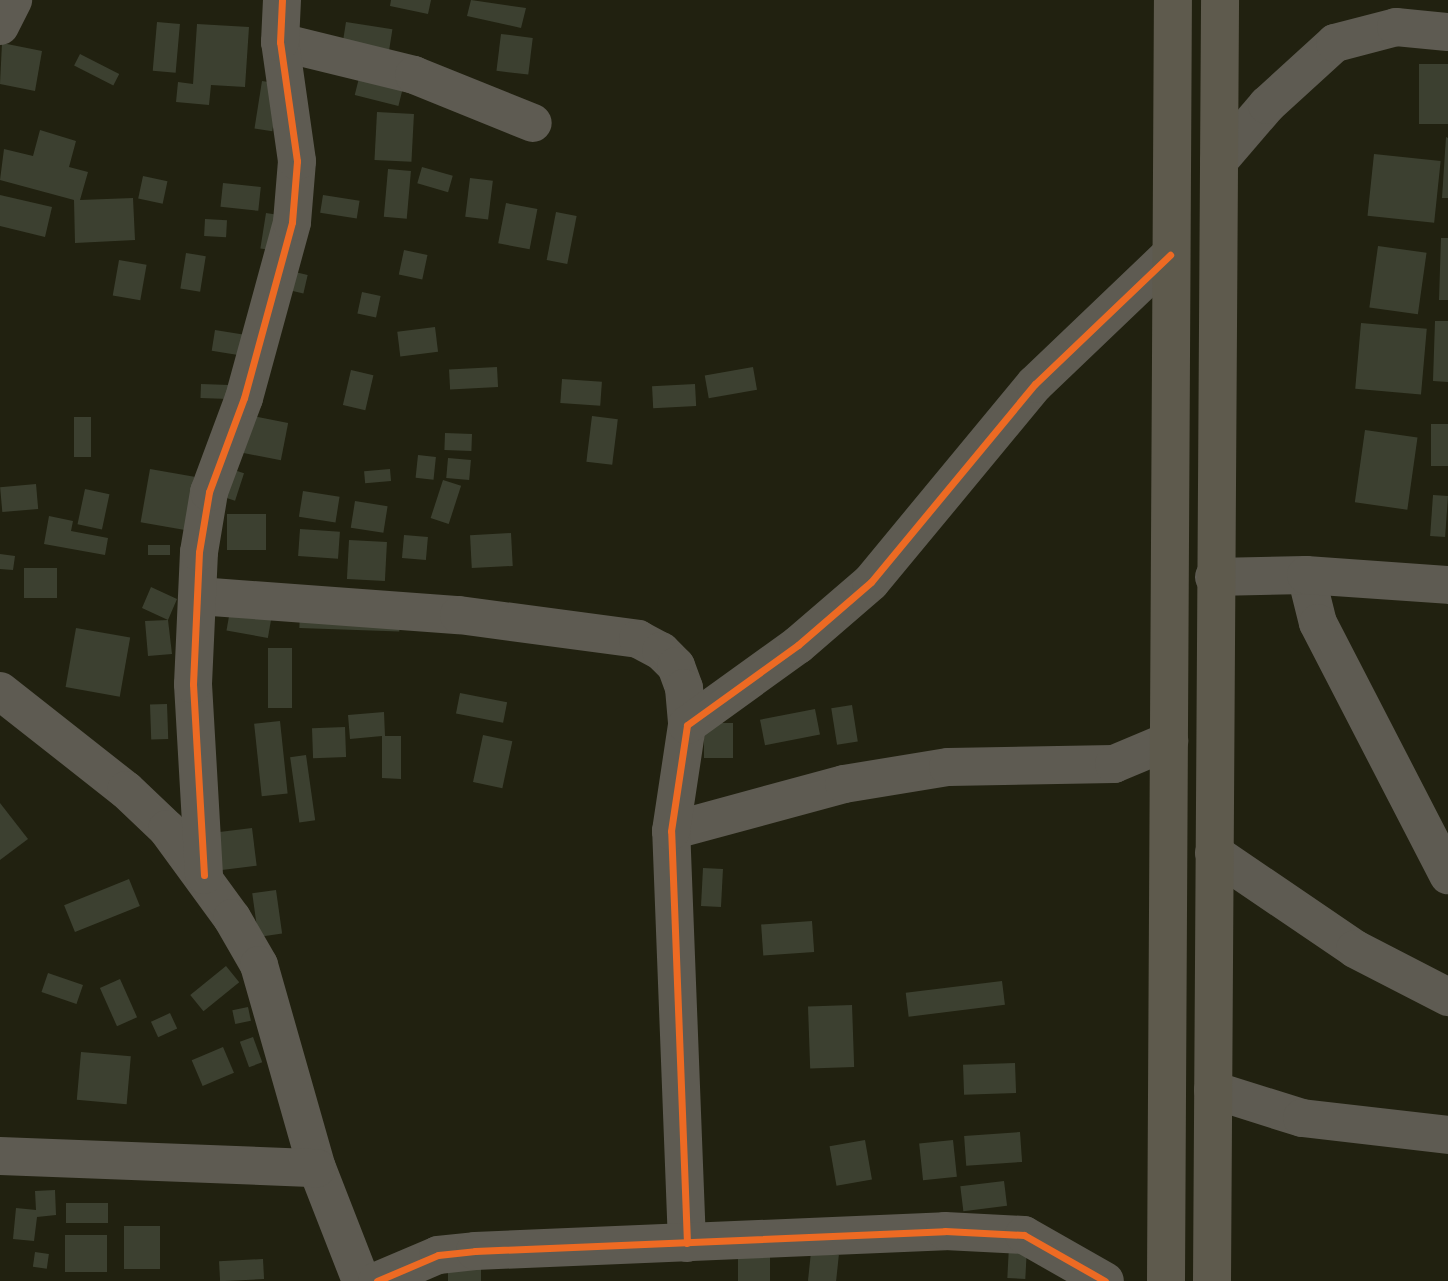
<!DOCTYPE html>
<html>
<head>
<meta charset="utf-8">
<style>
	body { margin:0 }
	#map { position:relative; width:1448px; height:1281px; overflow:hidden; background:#212110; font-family:Inter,sans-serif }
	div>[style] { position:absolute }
	.building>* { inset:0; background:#3c4030; transform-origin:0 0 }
	.minor>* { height:38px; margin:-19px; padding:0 19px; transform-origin:19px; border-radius:19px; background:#5e5b52 }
	.major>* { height:38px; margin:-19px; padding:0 19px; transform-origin:19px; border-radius:19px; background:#5e5a4d }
	.cycleway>* { height:7px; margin:-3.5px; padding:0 3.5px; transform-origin:3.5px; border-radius:3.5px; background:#ed6a23 }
	span { translate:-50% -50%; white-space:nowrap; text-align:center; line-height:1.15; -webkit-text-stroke:7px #282709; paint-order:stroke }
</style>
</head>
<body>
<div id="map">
	<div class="building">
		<div style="clip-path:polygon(391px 0,431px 0,428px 14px,390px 6px)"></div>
		<div style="clip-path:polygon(471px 0,526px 8px,521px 28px,467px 16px)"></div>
		<div style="left:157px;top:22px;width:23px;height:49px;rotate:5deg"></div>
		<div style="left:346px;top:22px;width:47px;height:23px;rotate:9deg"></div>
		<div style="clip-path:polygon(197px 24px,249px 27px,245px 87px,211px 85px,209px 105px,176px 102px,178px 82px,193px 84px)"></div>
		<div style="left:501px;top:34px;width:32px;height:37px;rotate:7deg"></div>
		<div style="clip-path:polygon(2px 43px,42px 51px,35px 91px,0 84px)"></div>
		<div style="left:80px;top:54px;width:44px;height:13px;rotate:27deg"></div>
		<div style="left:1419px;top:64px;width:29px;height:60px"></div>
		<div style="left:362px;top:66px;width:45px;height:30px;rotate:14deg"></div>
		<div style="left:262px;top:81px;width:18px;height:48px;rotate:9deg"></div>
		<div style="left:377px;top:112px;width:37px;height:48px;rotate:3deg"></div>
		<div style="clip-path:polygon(40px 130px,76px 141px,69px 167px,88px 172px,80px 200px,133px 198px,135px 240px,75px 243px,74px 200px,0 180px,4px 149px,33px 156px)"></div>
		<div style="clip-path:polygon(1446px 137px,1448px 138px,1448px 198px,1442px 198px)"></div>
		<div style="left:1374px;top:154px;width:67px;height:62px;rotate:6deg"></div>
		<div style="left:422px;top:167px;width:32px;height:17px;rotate:16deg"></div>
		<div style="left:388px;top:169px;width:23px;height:48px;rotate:5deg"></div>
		<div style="left:143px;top:176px;width:25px;height:23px;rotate:12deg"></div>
		<div style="left:470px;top:178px;width:23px;height:39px;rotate:7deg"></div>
		<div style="left:223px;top:183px;width:38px;height:24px;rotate:6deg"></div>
		<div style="clip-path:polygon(0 195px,52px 207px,45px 237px,0 226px)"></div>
		<div style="left:323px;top:195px;width:37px;height:18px;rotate:9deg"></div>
		<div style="left:506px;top:203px;width:32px;height:41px;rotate:11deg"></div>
		<div style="left:556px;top:212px;width:21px;height:49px;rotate:11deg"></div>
		<div style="left:266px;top:213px;width:18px;height:36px;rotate:9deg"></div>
		<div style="left:205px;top:219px;width:22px;height:17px;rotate:3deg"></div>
		<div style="clip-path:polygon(1441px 238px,1448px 238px,1448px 300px,1439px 300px)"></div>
		<div style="left:1378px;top:246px;width:49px;height:62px;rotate:8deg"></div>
		<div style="left:404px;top:250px;width:24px;height:25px;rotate:12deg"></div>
		<div style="left:186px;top:253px;width:20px;height:36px;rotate:9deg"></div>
		<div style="left:119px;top:260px;width:28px;height:36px;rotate:10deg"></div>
		<div style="left:295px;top:272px;width:13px;height:19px;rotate:13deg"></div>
		<div style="left:362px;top:292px;width:19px;height:22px;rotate:12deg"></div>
		<div style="clip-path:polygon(1435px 321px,1448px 321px,1448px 382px,1433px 381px)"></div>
		<div style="left:1361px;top:323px;width:66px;height:66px;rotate:5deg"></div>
		<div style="left:435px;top:327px;width:25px;height:38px;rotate:83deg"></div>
		<div style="left:215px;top:330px;width:33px;height:21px;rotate:9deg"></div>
		<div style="left:497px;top:367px;width:20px;height:48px;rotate:87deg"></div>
		<div style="left:753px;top:367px;width:23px;height:49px;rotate:80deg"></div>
		<div style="left:351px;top:370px;width:23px;height:36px;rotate:13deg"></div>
		<div style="left:562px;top:379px;width:40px;height:24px;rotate:4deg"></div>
		<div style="left:201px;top:384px;width:35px;height:14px;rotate:2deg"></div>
		<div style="left:695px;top:384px;width:22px;height:43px;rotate:87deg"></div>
		<div style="left:242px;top:414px;width:47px;height:38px;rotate:11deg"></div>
		<div style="left:592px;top:416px;width:26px;height:46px;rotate:7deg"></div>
		<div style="left:74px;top:417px;width:17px;height:40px"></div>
		<div style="left:1431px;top:424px;width:17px;height:42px"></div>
		<div style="left:1365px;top:430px;width:53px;height:73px;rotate:8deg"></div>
		<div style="left:445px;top:433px;width:27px;height:17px;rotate:2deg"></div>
		<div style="left:418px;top:455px;width:18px;height:23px;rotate:6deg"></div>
		<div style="left:448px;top:458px;width:23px;height:20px;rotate:5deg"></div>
		<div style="left:225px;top:467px;width:20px;height:29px;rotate:18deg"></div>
		<div style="left:150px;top:469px;width:45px;height:54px;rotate:10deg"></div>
		<div style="left:390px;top:469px;width:12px;height:26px;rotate:85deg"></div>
		<div style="left:443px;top:480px;width:19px;height:40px;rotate:18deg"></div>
		<div style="left:36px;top:484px;width:25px;height:36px;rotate:85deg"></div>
		<div style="left:85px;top:489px;width:25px;height:36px;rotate:12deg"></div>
		<div style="left:303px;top:491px;width:37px;height:26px;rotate:9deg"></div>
		<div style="left:1433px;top:495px;width:15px;height:41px;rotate:4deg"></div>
		<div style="left:355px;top:501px;width:33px;height:27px;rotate:9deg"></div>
		<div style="left:227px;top:514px;width:39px;height:36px"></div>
		<div style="clip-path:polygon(49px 516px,73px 521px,71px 531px,108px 538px,105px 555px,44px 544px)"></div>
		<div style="left:300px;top:529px;width:40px;height:27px;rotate:4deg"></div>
		<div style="left:511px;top:533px;width:33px;height:41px;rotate:87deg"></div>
		<div style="left:404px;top:535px;width:24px;height:23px;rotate:5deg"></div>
		<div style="left:349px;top:540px;width:38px;height:39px;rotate:3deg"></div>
		<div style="left:148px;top:545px;width:22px;height:10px"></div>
		<div style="clip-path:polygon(0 554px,15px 556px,13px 570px,0 569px)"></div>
		<div style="left:57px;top:568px;width:30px;height:33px;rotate:90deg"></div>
		<div style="clip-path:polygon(151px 587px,177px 599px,168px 620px,172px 654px,148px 656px,145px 621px,168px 620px,142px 608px)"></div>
		<div style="left:231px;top:605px;width:42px;height:26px;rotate:10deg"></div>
		<div style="left:300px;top:610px;width:100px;height:18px;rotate:2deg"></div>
		<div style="left:76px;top:628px;width:55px;height:60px;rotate:10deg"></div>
		<div style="left:268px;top:648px;width:24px;height:60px"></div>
		<div style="left:460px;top:693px;width:48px;height:21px;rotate:11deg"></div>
		<div style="left:167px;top:704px;width:35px;height:17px;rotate:88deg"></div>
		<div style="left:852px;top:705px;width:37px;height:21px;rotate:81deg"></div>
		<div style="left:815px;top:709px;width:26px;height:56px;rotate:79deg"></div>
		<div style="clip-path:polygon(384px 712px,385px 736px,401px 736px,401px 779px,382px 778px,382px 736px,350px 739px,348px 715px)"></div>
		<div style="left:280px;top:721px;width:73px;height:26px;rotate:84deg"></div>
		<div style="left:704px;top:723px;width:29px;height:35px"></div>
		<div style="left:345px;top:727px;width:30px;height:33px;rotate:88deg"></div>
		<div style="left:483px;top:735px;width:30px;height:48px;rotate:12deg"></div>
		<div style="left:306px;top:755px;width:66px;height:16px;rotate:82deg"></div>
		<div style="clip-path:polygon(0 803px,28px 839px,0 860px)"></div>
		<div style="left:252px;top:828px;width:38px;height:43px;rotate:83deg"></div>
		<div style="left:703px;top:868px;width:20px;height:38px;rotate:3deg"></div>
		<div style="left:129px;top:879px;width:29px;height:70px;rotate:68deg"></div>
		<div style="left:276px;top:890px;width:44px;height:24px;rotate:82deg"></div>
		<div style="left:812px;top:921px;width:31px;height:51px;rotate:86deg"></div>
		<div style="left:226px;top:966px;width:21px;height:46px;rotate:51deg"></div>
		<div style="left:48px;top:973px;width:37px;height:20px;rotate:19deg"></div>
		<div style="left:120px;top:979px;width:42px;height:22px;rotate:66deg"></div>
		<div style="left:1002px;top:981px;width:24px;height:97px;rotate:83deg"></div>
		<div style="left:852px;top:1005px;width:62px;height:44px;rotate:88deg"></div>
		<div style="left:248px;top:1007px;width:14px;height:16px;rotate:78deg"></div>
		<div style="left:170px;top:1013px;width:17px;height:21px;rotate:65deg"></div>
		<div style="left:253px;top:1037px;width:27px;height:14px;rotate:70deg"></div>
		<div style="left:223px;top:1047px;width:28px;height:34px;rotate:67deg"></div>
		<div style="left:81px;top:1052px;width:50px;height:48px;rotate:5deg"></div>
		<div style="left:1015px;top:1063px;width:30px;height:52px;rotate:88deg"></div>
		<div style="left:1020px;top:1132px;width:30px;height:56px;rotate:86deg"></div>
		<div style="left:865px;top:1140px;width:40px;height:36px;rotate:80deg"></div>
		<div style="left:953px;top:1140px;width:37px;height:34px;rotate:84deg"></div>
		<div style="left:1004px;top:1181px;width:25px;height:44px;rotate:83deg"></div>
		<div style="clip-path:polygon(55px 1190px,56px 1215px,37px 1217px,34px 1241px,13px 1239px,16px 1208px,36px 1210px,35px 1191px)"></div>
		<div style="left:66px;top:1203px;width:42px;height:20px"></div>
		<div style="left:124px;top:1226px;width:36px;height:43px"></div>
		<div style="left:65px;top:1235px;width:42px;height:37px"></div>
		<div style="left:1009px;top:1246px;width:18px;height:32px;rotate:3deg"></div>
		<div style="left:35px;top:1252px;width:14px;height:15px;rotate:8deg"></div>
		<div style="left:811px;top:1252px;width:28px;height:29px;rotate:6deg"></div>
		<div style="left:770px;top:1257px;width:24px;height:32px;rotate:90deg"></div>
		<div style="left:263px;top:1259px;width:20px;height:44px;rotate:87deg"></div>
		<div style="left:448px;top:1267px;width:33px;height:14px"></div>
	</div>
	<div class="minor">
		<div style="left:0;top:26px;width:29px;rotate:-63deg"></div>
		<div style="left:280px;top:42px;width:138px;rotate:13.8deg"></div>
		<div style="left:414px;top:75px;width:128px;rotate:22deg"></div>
		<div style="left:1219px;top:161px;width:74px;rotate:-49.4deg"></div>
		<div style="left:1267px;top:105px;width:92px;rotate:-42.4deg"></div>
		<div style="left:1335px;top:43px;width:63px;rotate:-14.7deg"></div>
		<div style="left:1396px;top:27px;width:52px;rotate:5.5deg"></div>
		<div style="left:1306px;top:575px;width:49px;rotate:76deg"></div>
		<div style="left:1318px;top:623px;width:284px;rotate:62.7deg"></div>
		<div style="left:1214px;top:577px;width:92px;rotate:-1.2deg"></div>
		<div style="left:1306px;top:575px;width:142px;rotate:4deg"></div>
		<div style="left:198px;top:596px;width:262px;rotate:4.2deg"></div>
		<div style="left:459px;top:615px;width:181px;rotate:7.6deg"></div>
		<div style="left:638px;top:639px;width:26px;rotate:28deg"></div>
		<div style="left:661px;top:651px;width:21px;rotate:45deg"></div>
		<div style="left:676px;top:666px;width:23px;rotate:70deg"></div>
		<div style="left:684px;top:688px;width:37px;rotate:85deg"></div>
		<div style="left:0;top:691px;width:160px;rotate:38.2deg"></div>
		<div style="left:126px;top:790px;width:57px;rotate:43.6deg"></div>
		<div style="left:167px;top:829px;width:110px;rotate:53.9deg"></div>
		<div style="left:232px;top:918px;width:54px;rotate:60.1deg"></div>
		<div style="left:259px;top:965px;width:211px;rotate:74.1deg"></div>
		<div style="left:317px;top:1168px;width:121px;rotate:68.7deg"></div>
		<div style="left:671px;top:831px;width:179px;rotate:-15.2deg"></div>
		<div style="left:844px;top:784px;width:105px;rotate:-9.3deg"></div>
		<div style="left:948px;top:767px;width:166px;rotate:-1deg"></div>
		<div style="left:1114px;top:764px;width:60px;rotate:-22.7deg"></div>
		<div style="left:1214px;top:853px;width:171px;rotate:34.2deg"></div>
		<div style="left:1355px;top:949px;width:105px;rotate:27.3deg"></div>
		<div style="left:204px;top:875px;width:191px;rotate:-93.3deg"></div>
		<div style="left:193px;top:684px;width:132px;rotate:-87.4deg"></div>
		<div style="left:199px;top:552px;width:61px;rotate:-80.5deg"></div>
		<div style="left:209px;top:492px;width:100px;rotate:-69.6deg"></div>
		<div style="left:244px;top:398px;width:182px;rotate:-74.7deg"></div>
		<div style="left:292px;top:222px;width:61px;rotate:-85.3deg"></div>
		<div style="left:297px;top:161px;width:120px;rotate:-98.1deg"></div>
		<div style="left:280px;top:42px;width:42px;rotate:-87.3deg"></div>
		<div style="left:1213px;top:1090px;width:93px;rotate:17.5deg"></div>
		<div style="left:1302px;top:1118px;width:147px;rotate:6.6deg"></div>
		<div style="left:0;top:1156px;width:317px;rotate:2.2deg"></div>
		<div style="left:687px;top:1243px;width:412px;rotate:-92.2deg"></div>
		<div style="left:671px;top:831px;width:107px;rotate:-81.4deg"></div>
		<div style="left:687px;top:725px;width:137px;rotate:-35.8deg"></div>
		<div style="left:798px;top:645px;width:96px;rotate:-40.8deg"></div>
		<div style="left:871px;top:582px;width:257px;rotate:-50.4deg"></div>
		<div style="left:1035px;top:384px;width:187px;rotate:-43.7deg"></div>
		<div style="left:377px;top:1281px;width:66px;rotate:-23.1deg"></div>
		<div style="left:438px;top:1255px;width:37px;rotate:-6deg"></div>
		<div style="left:475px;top:1251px;width:470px;rotate:-2.4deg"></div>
		<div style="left:945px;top:1231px;width:79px;rotate:2.9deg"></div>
		<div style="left:1024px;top:1235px;width:93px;rotate:29.6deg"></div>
	</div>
	<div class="major">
		<div style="left:1166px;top:1281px;width:1281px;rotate:-89.69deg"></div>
		<div style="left:1212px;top:1281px;width:1281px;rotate:-89.64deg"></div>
	</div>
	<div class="cycleway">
		<div style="left:204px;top:875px;width:191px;rotate:-93.3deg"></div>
		<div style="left:193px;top:684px;width:132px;rotate:-87.4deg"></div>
		<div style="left:199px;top:552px;width:61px;rotate:-80.5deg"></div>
		<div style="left:209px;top:492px;width:100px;rotate:-69.6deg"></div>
		<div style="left:244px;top:398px;width:182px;rotate:-74.7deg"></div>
		<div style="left:292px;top:222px;width:61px;rotate:-85.3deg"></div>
		<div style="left:297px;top:161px;width:120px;rotate:-98.1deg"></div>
		<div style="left:280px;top:42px;width:42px;rotate:-87.3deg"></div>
		<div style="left:687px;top:1243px;width:412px;rotate:-92.2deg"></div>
		<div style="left:671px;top:831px;width:107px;rotate:-81.4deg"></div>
		<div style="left:687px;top:725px;width:137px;rotate:-35.8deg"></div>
		<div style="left:798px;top:645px;width:96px;rotate:-40.8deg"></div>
		<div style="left:871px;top:582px;width:257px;rotate:-50.4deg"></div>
		<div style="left:1035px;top:384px;width:187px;rotate:-43.7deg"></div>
		<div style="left:377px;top:1281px;width:66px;rotate:-23.1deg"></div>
		<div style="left:438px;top:1255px;width:37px;rotate:-6deg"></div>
		<div style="left:475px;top:1251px;width:470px;rotate:-2.4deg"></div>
		<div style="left:945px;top:1231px;width:79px;rotate:2.9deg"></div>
		<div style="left:1024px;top:1235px;width:93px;rotate:29.6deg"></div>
	</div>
</div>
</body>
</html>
